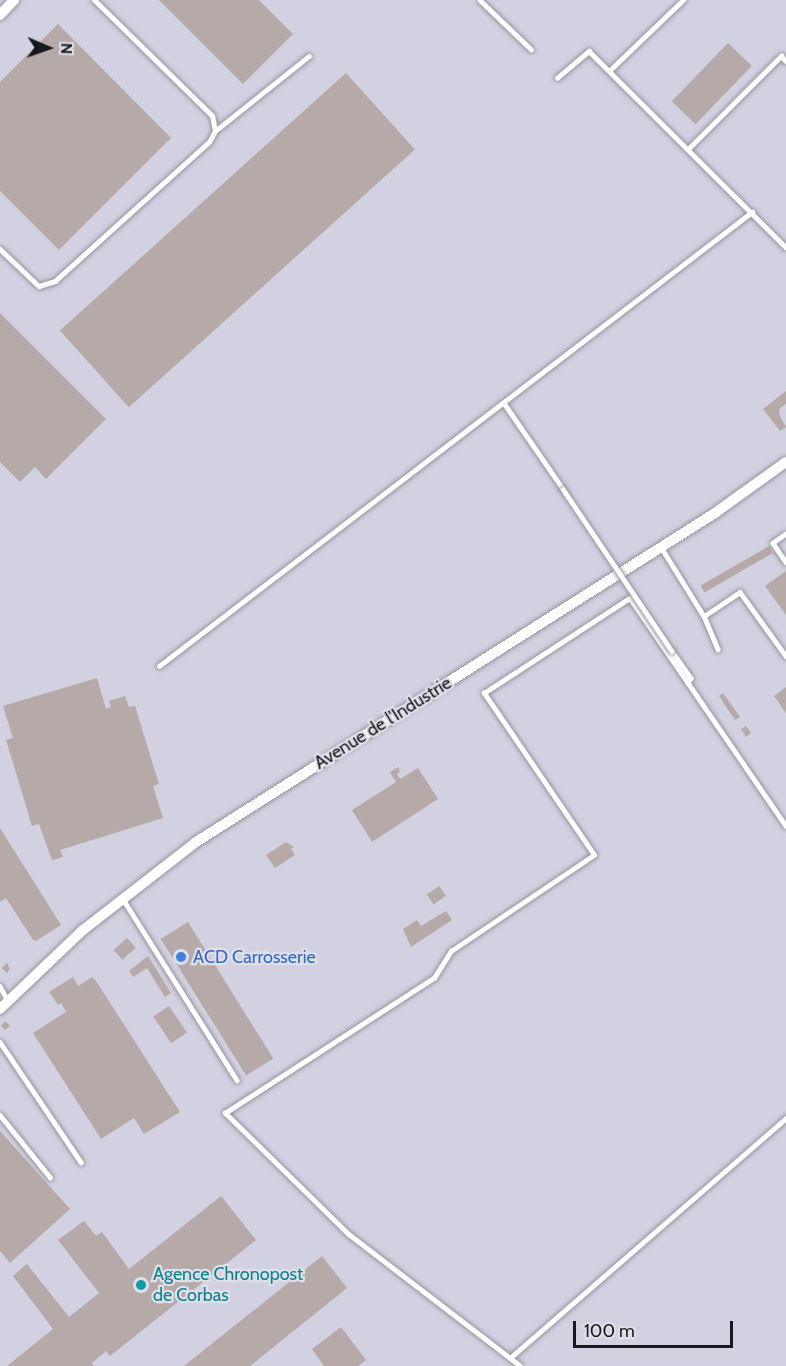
<!DOCTYPE html>
<html>
<head>
<meta charset="utf-8">
<style>
	body { margin:0 }
	#map { position:relative; width:786px; height:1366px; overflow:hidden; background:#dfdfe8; font-family:Cabin,sans-serif }
	div>[style] { position:absolute }
	.built>* { inset:0; background:#d1d1e1; transform-origin:0 0 }
	.building>* { inset:0; background:#b5aaa7; transform-origin:0 0 }
	.roads { filter:drop-shadow(0 0 2px #96969f) drop-shadow(0 0 2px #96969f) }
	.service>* { height:4.5px; margin:-2.25px; padding:0 2.25px; transform-origin:2.25px; border-radius:2.25px; background:#fff }
	.tertiary>* { height:10px; margin:-5px; padding:0 5px; transform-origin:5px; border-radius:5px; background:#fff }
	.bridges { filter:drop-shadow(0 0 2px #96969f) drop-shadow(0 0 2px #96969f) }
	.service-bridge>* { height:4.5px; margin:-2.25px; padding:0 2.25px; transform-origin:2.25px; border-radius:2.25px; background:#fff }
	.dots>* { width:16px; height:16px; translate:-50% -50%; box-sizing:border-box; border:3px solid #dfdfe8; border-radius:50% }
	span { translate:-50% -50%; white-space:nowrap; text-align:center; line-height:1.15; -webkit-text-stroke:4.5px #dfdfe8; paint-order:stroke }
	.street-label { font-size:18px; color:#18181b }
	.shop-label { font-size:18px; color:#366cbe }
	.left { translate:0 -50%; text-align:left }
	.culture-label { font-size:18px; color:#0d838f }
	.north { position:absolute; left:18px; top:18px; width:60px; height:60px; -webkit-text-stroke:4px #dfdfe8; paint-order:stroke; rotate:92deg; font-size:16px; font-weight:700; line-height:24px; text-align:center; color:#18181b }
	.north::after { content:''; display:block; margin:auto; width:21px; height:27px; background:#18181b; clip-path:polygon(50% 0,100% 100%,50% 72%,0 100%) }
	.scale { position:absolute; left:573px; top:1321px; width:160px; height:27px; box-sizing:border-box; border:3px solid #18181b; border-top:0; padding-left:8px; font-size:18px; line-height:21px; white-space:nowrap; color:#18181b; -webkit-text-stroke:4px #dfdfe8; paint-order:stroke }
</style>
</head>
<body>
<div id="map">
	<div class="built">
		<div style="left:0;top:0;width:786px;height:1366px"></div>
	</div>
	<div class="building">
		<div style="clip-path:polygon(159px 0,259px 0,293px 34px,243px 84px)"></div>
		<div style="clip-path:polygon(58px 24px,171px 138px,59px 250px,0 191px,0 82px)"></div>
		<div style="left:728px;top:43px;width:33px;height:81px;rotate:44deg"></div>
		<div style="left:346px;top:73px;width:103px;height:385px;rotate:48deg"></div>
		<div style="clip-path:polygon(0 313px,106px 419px,46px 479px,35px 467px,20px 482px,0 462px)"></div>
		<div style="clip-path:polygon(786px 391px,786px 404px,780px 408px,779px 414px,786px 427px,780px 431px,763px 409px)"></div>
		<div style="left:769px;top:546px;width:8px;height:79px;rotate:60deg"></div>
		<div style="clip-path:polygon(786px 571px,786px 615px,765px 586px)"></div>
		<div style="clip-path:polygon(97px 678px,106px 709px,111px 707px,109px 701px,125px 696px,129px 707px,135px 706px,159px 784px,153px 786px,163px 818px,60px 850px,63px 857px,52px 860px,39px 824px,32px 826px,6px 740px,13px 738px,3px 706px)"></div>
		<div style="clip-path:polygon(786px 687px,786px 713px,774px 696px)"></div>
		<div style="clip-path:polygon(723px 693px,740px 717px,735px 720px,719px 696px)"></div>
		<div style="clip-path:polygon(746px 726px,751px 733px,746px 737px,741px 729px)"></div>
		<div style="clip-path:polygon(398px 767px,400px 772px,397px 774px,400px 779px,418px 768px,438px 799px,372px 842px,352px 810px,396px 782px,390px 772px)"></div>
		<div style="clip-path:polygon(0 828px,61px 925px,36px 941px,33px 940px,6px 898px,0 902px)"></div>
		<div style="clip-path:polygon(286px 842px,294px 847px,291px 849px,295px 855px,275px 868px,266px 855px)"></div>
		<div style="left:439px;top:886px;width:12px;height:15px;rotate:55deg"></div>
		<div style="clip-path:polygon(446px 911px,452px 920px,411px 947px,403px 929px,417px 920px,421px 926px)"></div>
		<div style="left:188px;top:922px;width:161px;height:32px;rotate:58deg"></div>
		<div style="left:127px;top:938px;width:13px;height:18px;rotate:48deg"></div>
		<div style="clip-path:polygon(148px 956px,171px 993px,165px 997px,147px 968px,133px 977px,129px 971px)"></div>
		<div style="clip-path:polygon(7px 963px,10px 969px,7px 973px,2px 968px)"></div>
		<div style="clip-path:polygon(73px 977px,78px 986px,92px 977px,96px 981px,180px 1112px,144px 1134px,134px 1118px,101px 1139px,33px 1033px,66px 1012px,61px 1003px,58px 1005px,49px 992px)"></div>
		<div style="left:169px;top:1006px;width:32px;height:19px;rotate:56deg"></div>
		<div style="clip-path:polygon(5px 1021px,10px 1026px,5px 1030px,1px 1026px)"></div>
		<div style="clip-path:polygon(0 1131px,70px 1209px,10px 1263px,0 1251px)"></div>
		<div style="clip-path:polygon(221px 1196px,256px 1240px,110px 1356px,106px 1351px,92px 1363px,94px 1366px,7px 1366px,53px 1329px,13px 1276px,27px 1264px,69px 1317px,99px 1293px,58px 1240px,84px 1221px,96px 1236px,102px 1232px,129px 1269px)"></div>
		<div style="clip-path:polygon(322px 1256px,347px 1288px,250px 1366px,184px 1366px)"></div>
		<div style="clip-path:polygon(341px 1327px,366px 1360px,358px 1366px,324px 1366px,312px 1349px)"></div>
	</div>
	<div class="roads">
		<div class="service">
			<div style="left:480px;top:0;width:71px;rotate:43.9deg"></div>
			<div style="left:609px;top:71px;width:103px;rotate:-43.8deg"></div>
			<div style="left:557px;top:78px;width:42px;rotate:-40.2deg"></div>
			<div style="left:589px;top:51px;width:278px;rotate:44.9deg"></div>
			<div style="left:215px;top:131px;width:120px;rotate:-38.6deg"></div>
			<div style="left:688px;top:149px;width:132px;rotate:-45deg"></div>
			<div style="left:781px;top:56px;width:7px;rotate:45deg"></div>
			<div style="left:0;top:249px;width:54px;rotate:43.5deg"></div>
			<div style="left:39px;top:286px;width:17px;rotate:-17deg"></div>
			<div style="left:55px;top:281px;width:207px;rotate:-42.1deg"></div>
			<div style="left:209px;top:142px;width:13px;rotate:-61deg"></div>
			<div style="left:215px;top:131px;width:15px;rotate:-101deg"></div>
			<div style="left:212px;top:116px;width:165px;rotate:-135.5deg"></div>
			<div style="left:504px;top:403px;width:104px;rotate:55.5deg"></div>
			<div style="left:786px;top:534px;width:16px;rotate:145deg"></div>
			<div style="left:773px;top:543px;width:23px;rotate:56deg"></div>
			<div style="left:661px;top:547px;width:81px;rotate:58.1deg"></div>
			<div style="left:704px;top:616px;width:36px;rotate:67deg"></div>
			<div style="left:704px;top:616px;width:43px;rotate:-33.7deg"></div>
			<div style="left:740px;top:592px;width:79px;rotate:54.3deg"></div>
			<div style="left:672px;top:651px;width:33px;rotate:55deg"></div>
			<div style="left:691px;top:678px;width:6px;rotate:121deg"></div>
			<div style="left:159px;top:666px;width:747px;rotate:-37.44deg"></div>
			<div style="left:123px;top:899px;width:214px;rotate:57.8deg"></div>
			<div style="left:0;top:986px;width:17px;rotate:62deg"></div>
			<div style="left:0;top:1042px;width:145px;rotate:56deg"></div>
			<div style="left:0;top:1115px;width:80px;rotate:51.1deg"></div>
			<div style="left:510px;top:1358px;width:366px;rotate:-41deg"></div>
			<div style="left:520px;top:1366px;width:215px;rotate:-142.5deg"></div>
			<div style="left:349px;top:1235px;width:174px;rotate:-135.5deg"></div>
			<div style="left:225px;top:1113px;width:249px;rotate:-32.9deg"></div>
			<div style="left:434px;top:978px;width:32px;rotate:-58deg"></div>
			<div style="left:451px;top:951px;width:172px;rotate:-33.9deg"></div>
			<div style="left:594px;top:855px;width:196px;rotate:-124.2deg"></div>
			<div style="left:484px;top:693px;width:174px;rotate:-33.1deg"></div>
			<div style="left:630px;top:598px;width:276px;rotate:55.6deg"></div>
		</div>
		<div class="tertiary">
			<div style="left:0;top:15px;width:21px;rotate:-47deg"></div>
			<div style="left:0;top:1009px;width:115px;rotate:-43.6deg"></div>
			<div style="left:83px;top:930px;width:143px;rotate:-37.9deg"></div>
			<div style="left:196px;top:842px;width:614px;rotate:-32.37deg"></div>
			<div style="left:715px;top:513px;width:87px;rotate:-35.7deg"></div>
		</div>
	</div>
	<div class="bridges">
		<div class="service-bridge">
			<div style="left:563px;top:489px;width:195px;rotate:56.1deg"></div>
		</div>
	</div>
	<div class="dots">
		<div style="left:181px;top:957px;background:#3f7fe0"></div>
		<div style="left:141px;top:1285px;background:#0f9aa8"></div>
	</div>
	<div class="street-label">
		<span style="left:383px;top:723px;rotate:-32deg">Avenue de l'Industrie</span>
	</div>
	<div class="shop-label">
		<span class="left" style="left:193px;top:957px">ACD Carrosserie</span>
	</div>
	<div class="culture-label">
		<span class="left" style="left:153px;top:1285px">Agence Chronopost<br>de Corbas</span>
	</div>
	<div class="north">N</div>
	<div class="scale">100 m</div>
</div>
</body>
</html>
